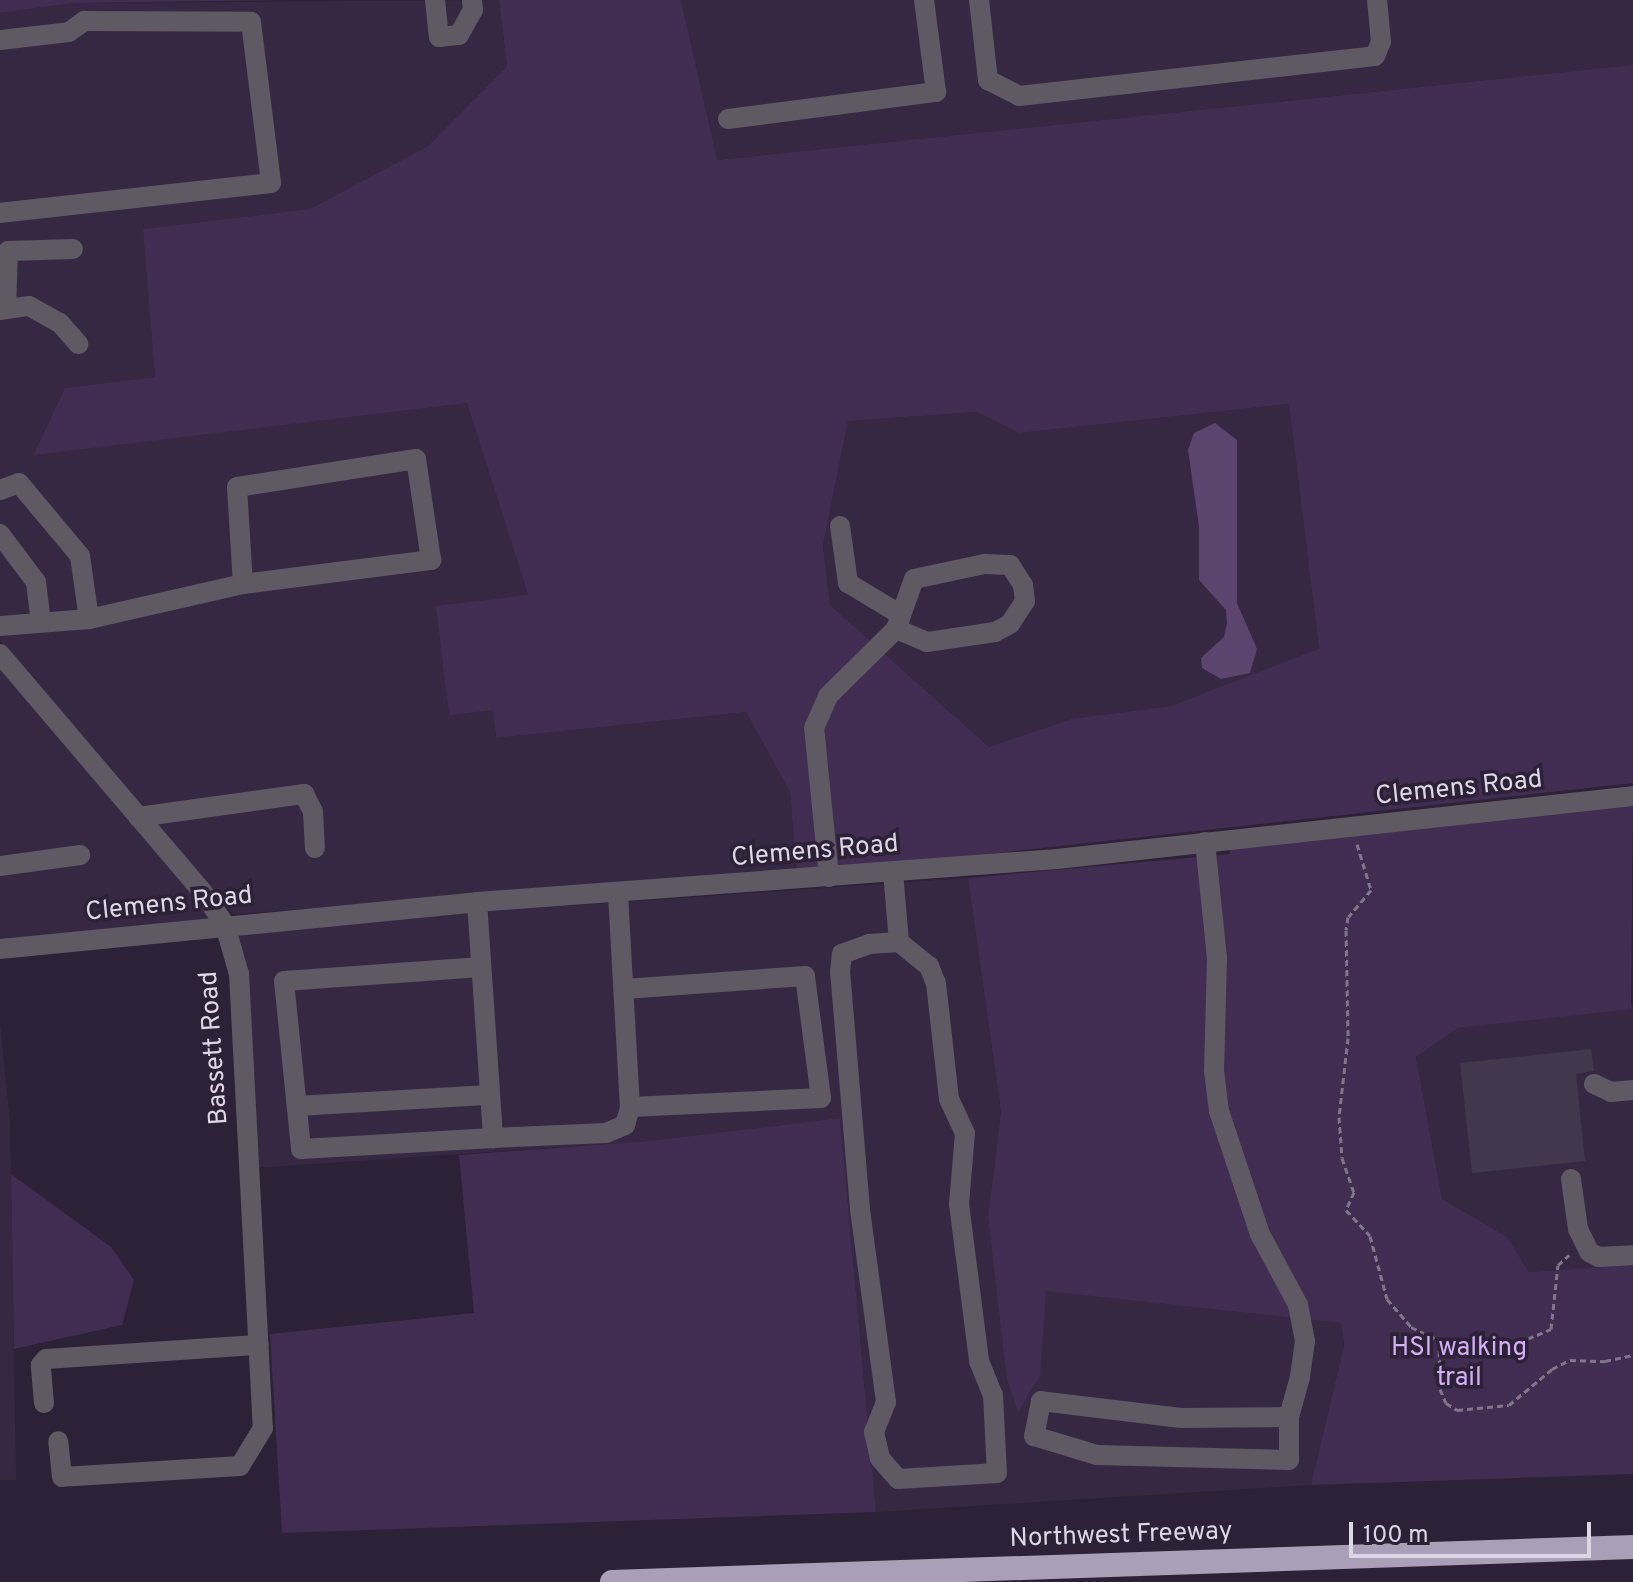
<!DOCTYPE html>
<html>
<head>
<meta charset="utf-8">
<style>
	body { margin:0 }
	#map { position:relative; width:1633px; height:1582px; overflow:hidden; background:#2c2136; font-family:Overpass,sans-serif }
	div>[style] { position:absolute }
	.built>* { inset:0; background:#362843 }
	.green>* { inset:0; background:#402d51 }
	.water>* { inset:0; background:#5b446e }
	.building>* { inset:0; background:#43374e }
	.path>* { height:3px; margin-top:-1.5px; transform-origin:0; background:repeating-linear-gradient(90deg,#807688 0 6px,transparent 0 10px) }
	.minor>* { height:20px; margin:-10px; padding:0 10px; transform-origin:10px; border-radius:10px; background:#5e5963 }
	.highway>* { height:24px; margin:-12px; padding:0 12px; transform-origin:12px; border-radius:12px; background:#ab9eb8 }
	span { translate:-50% -50%; white-space:nowrap; text-align:center; line-height:1.15; -webkit-text-stroke:7px #2c2136; paint-order:stroke }
	.street-label { font-size:26px; color:#ddd6e4 }
	.park-label { font-size:26px; color:#d4aff5 }
	.scale { position:absolute; left:1349px; top:1522px; width:242px; height:36px; box-sizing:border-box; border:4px solid #ddd6e4; border-top:0; padding-left:10px; font-size:24px; line-height:28px; white-space:nowrap; color:#ddd6e4; -webkit-text-stroke:6px #2c2136; paint-order:stroke }
</style>
</head>
<body>
<div id="map">
	<div class="built">
		<div style="clip-path:polygon(499px 0,507px 66px,428px 146px,310px 209px,144px 229px,155px 377px,65px 388px,33px 454px,467px 403px,528px 595px,493px 710px,496px 738px,746px 712px,790px 792px,797px 875px,233px 914px,0 640px,0 13px,73px 3px)"></div>
		<div style="clip-path:polygon(681px 0,1633px 0,1633px 65px,716px 160px)"></div>
		<div style="clip-path:polygon(1289px 404px,1319px 650px,1171px 706px,1071px 719px,989px 747px,830px 605px,823px 546px,848px 421px,977px 412px,1019px 433px)"></div>
		<div style="clip-path:polygon(0 668px,215px 919px,0 944px)"></div>
		<div style="clip-path:polygon(968px 878px,1001px 1112px,988px 1217px,997px 1285px,1341px 1323px,1344px 1345px,1311px 1485px,876px 1512px,840px 1118px,649px 1141px,240px 1169px,230px 978px,218px 930px)"></div>
		<div style="clip-path:polygon(1633px 1005px,1633px 1265px,1529px 1272px,1506px 1237px,1442px 1199px,1416px 1056px,1458px 1028px)"></div>
		<div style="clip-path:polygon(0 1023px,10px 1122px,16px 1480px,0 1480px)"></div>
	</div>
	<div class="green">
		<div style="clip-path:polygon(0 0,288px 0,73px 3px,0 13px)"></div>
		<div style="clip-path:polygon(evenodd,499px 0,681px 0,717px 160px,1633px 65px,1633px 783px,797px 875px,790px 792px,746px 712px,496px 738px,493px 710px,449px 715px,436px 606px,528px 595px,467px 403px,33px 455px,65px 388px,155px 377px,143px 229px,310px 209px,428px 146px,507px 66px,499px 0,1289px 404px,1319px 649px,1171px 706px,1071px 719px,989px 747px,830px 605px,823px 546px,848px 421px,977px 412px,1019px 433px,1289px 404px)"></div>
		<div style="clip-path:polygon(1633px 805px,1631px 1009px,1458px 1028px,1416px 1057px,1442px 1199px,1507px 1237px,1529px 1272px,1633px 1265px,1633px 1474px,1311px 1485px,1344px 1345px,1341px 1323px,1046px 1291px,1040px 1376px,1018px 1412px,1007px 1379px,988px 1217px,1001px 1112px,968px 878px,1230px 854px,1228px 840px,1368px 835px)"></div>
		<div style="clip-path:polygon(840px 1118px,876px 1512px,282px 1533px,270px 1334px,474px 1313px,459px 1155px,649px 1141px)"></div>
		<div style="clip-path:polygon(11px 1174px,111px 1247px,134px 1280px,122px 1325px,14px 1349px)"></div>
	</div>
	<div class="water">
		<div style="clip-path:polygon(1215px 423px,1237px 440px,1237px 603px,1257px 649px,1250px 673px,1221px 679px,1202px 668px,1201px 658px,1224px 637px,1227px 623px,1226px 610px,1199px 580px,1199px 527px,1188px 450px,1194px 433px)"></div>
	</div>
	<div class="building">
		<div style="clip-path:polygon(1591px 1049px,1594px 1071px,1576px 1074px,1585px 1161px,1472px 1173px,1460px 1063px)"></div>
	</div>
	<div class="path">
		<div style="left:1357px;top:844px;width:48px;rotate:73.1deg"></div>
		<div style="left:1371px;top:890px;width:35px;rotate:130deg"></div>
		<div style="left:1348px;top:917px;width:13px;rotate:99deg"></div>
		<div style="left:1346px;top:930px;width:108px;rotate:88.9deg"></div>
		<div style="left:1348px;top:1038px;width:80px;rotate:96.5deg"></div>
		<div style="left:1339px;top:1117px;width:41px;rotate:85.8deg"></div>
		<div style="left:1342px;top:1158px;width:36px;rotate:71deg"></div>
		<div style="left:1354px;top:1192px;width:20px;rotate:114deg"></div>
		<div style="left:1346px;top:1210px;width:35px;rotate:47deg"></div>
		<div style="left:1370px;top:1236px;width:65px;rotate:74.9deg"></div>
		<div style="left:1387px;top:1299px;width:37px;rotate:49deg"></div>
		<div style="left:1411px;top:1327px;width:31px;rotate:25deg"></div>
		<div style="left:1439px;top:1340px;width:62px;rotate:9.3deg"></div>
		<div style="left:1500px;top:1350px;width:55px;rotate:-22.4deg"></div>
		<div style="left:1551px;top:1329px;width:64px;rotate:-83.8deg"></div>
		<div style="left:1558px;top:1265px;width:15px;rotate:-42deg"></div>
		<div style="left:1439px;top:1340px;width:49px;rotate:88.8deg"></div>
		<div style="left:1440px;top:1389px;width:15px;rotate:67deg"></div>
		<div style="left:1446px;top:1403px;width:13px;rotate:32deg"></div>
		<div style="left:1457px;top:1410px;width:52px;rotate:-5.5deg"></div>
		<div style="left:1509px;top:1405px;width:56px;rotate:-39.9deg"></div>
		<div style="left:1552px;top:1369px;width:20px;rotate:-27deg"></div>
		<div style="left:1570px;top:1360px;width:35px;rotate:2deg"></div>
		<div style="left:1605px;top:1361px;width:29px;rotate:-12deg"></div>
	</div>
	<div class="minor">
		<div style="left:435px;top:0;width:37px;rotate:84deg"></div>
		<div style="left:439px;top:37px;width:20px;rotate:-6deg"></div>
		<div style="left:459px;top:35px;width:29px;rotate:-61deg"></div>
		<div style="left:473px;top:10px;width:10px;rotate:-96deg"></div>
		<div style="left:979px;top:0;width:81px;rotate:83.6deg"></div>
		<div style="left:988px;top:80px;width:35px;rotate:27deg"></div>
		<div style="left:1019px;top:96px;width:358px;rotate:-6.4deg"></div>
		<div style="left:1375px;top:56px;width:15px;rotate:-67deg"></div>
		<div style="left:1381px;top:42px;width:42px;rotate:-95.4deg"></div>
		<div style="left:0;top:40px;width:69px;rotate:-6.6deg"></div>
		<div style="left:69px;top:32px;width:19px;rotate:-36deg"></div>
		<div style="left:84px;top:21px;width:167px;rotate:0.3deg"></div>
		<div style="left:251px;top:22px;width:162px;rotate:82.9deg"></div>
		<div style="left:271px;top:183px;width:273px;rotate:173.7deg"></div>
		<div style="left:728px;top:119px;width:210px;rotate:-7.4deg"></div>
		<div style="left:936px;top:92px;width:93px;rotate:-97.4deg"></div>
		<div style="left:6px;top:309px;width:58px;rotate:-88deg"></div>
		<div style="left:8px;top:251px;width:65px;rotate:-1.8deg"></div>
		<div style="left:0;top:310px;width:29px;rotate:-8deg"></div>
		<div style="left:29px;top:306px;width:35px;rotate:29deg"></div>
		<div style="left:60px;top:323px;width:28px;rotate:49deg"></div>
		<div style="left:0;top:490px;width:20px;rotate:-20deg"></div>
		<div style="left:19px;top:483px;width:95px;rotate:50.1deg"></div>
		<div style="left:80px;top:556px;width:64px;rotate:81.9deg"></div>
		<div style="left:89px;top:619px;width:89px;rotate:175.5deg"></div>
		<div style="left:840px;top:526px;width:58px;rotate:82deg"></div>
		<div style="left:848px;top:583px;width:62px;rotate:31.1deg"></div>
		<div style="left:0;top:534px;width:60px;rotate:53.1deg"></div>
		<div style="left:36px;top:582px;width:41px;rotate:83deg"></div>
		<div style="left:89px;top:619px;width:158px;rotate:-12.8deg"></div>
		<div style="left:243px;top:584px;width:190px;rotate:-7.3deg"></div>
		<div style="left:431px;top:560px;width:102px;rotate:-98.4deg"></div>
		<div style="left:416px;top:459px;width:181px;rotate:171.1deg"></div>
		<div style="left:237px;top:487px;width:97px;rotate:86.5deg"></div>
		<div style="left:0;top:654px;width:311px;rotate:49.6deg"></div>
		<div style="left:202px;top:891px;width:41px;rotate:55.9deg"></div>
		<div style="left:225px;top:925px;width:51px;rotate:74.1deg"></div>
		<div style="left:239px;top:974px;width:455px;rotate:87deg"></div>
		<div style="left:263px;top:1428px;width:44px;rotate:121.2deg"></div>
		<div style="left:240px;top:1466px;width:178px;rotate:176.5deg"></div>
		<div style="left:62px;top:1477px;width:36px;rotate:-96deg"></div>
		<div style="left:138px;top:817px;width:168px;rotate:-7.9deg"></div>
		<div style="left:304px;top:794px;width:20px;rotate:63deg"></div>
		<div style="left:313px;top:812px;width:36px;rotate:87deg"></div>
		<div style="left:1205px;top:842px;width:117px;rotate:84.1deg"></div>
		<div style="left:1217px;top:958px;width:113px;rotate:91.5deg"></div>
		<div style="left:1214px;top:1071px;width:40px;rotate:82.9deg"></div>
		<div style="left:1219px;top:1111px;width:130px;rotate:71.6deg"></div>
		<div style="left:1260px;top:1234px;width:81px;rotate:61.8deg"></div>
		<div style="left:1298px;top:1305px;width:37px;rotate:79deg"></div>
		<div style="left:1305px;top:1341px;width:36px;rotate:98deg"></div>
		<div style="left:1300px;top:1377px;width:41px;rotate:105.4deg"></div>
		<div style="left:1289px;top:1417px;width:108px;rotate:179.5deg"></div>
		<div style="left:1181px;top:1418px;width:141px;rotate:-173.1deg"></div>
		<div style="left:1041px;top:1401px;width:36px;rotate:101deg"></div>
		<div style="left:1034px;top:1436px;width:66px;rotate:16.8deg"></div>
		<div style="left:1097px;top:1455px;width:192px;rotate:1.5deg"></div>
		<div style="left:1289px;top:1460px;width:43px;rotate:-90deg"></div>
		<div style="left:0;top:866px;width:81px;rotate:-7.8deg"></div>
		<div style="left:893px;top:872px;width:70px;rotate:85.1deg"></div>
		<div style="left:899px;top:942px;width:38px;rotate:39deg"></div>
		<div style="left:929px;top:966px;width:18px;rotate:68deg"></div>
		<div style="left:936px;top:983px;width:117px;rotate:83.6deg"></div>
		<div style="left:949px;top:1099px;width:38px;rotate:65deg"></div>
		<div style="left:965px;top:1133px;width:71px;rotate:94.8deg"></div>
		<div style="left:959px;top:1204px;width:158px;rotate:82.7deg"></div>
		<div style="left:979px;top:1361px;width:37px;rotate:68deg"></div>
		<div style="left:993px;top:1395px;width:78px;rotate:87.1deg"></div>
		<div style="left:997px;top:1473px;width:99px;rotate:176.5deg"></div>
		<div style="left:898px;top:1479px;width:28px;rotate:-131deg"></div>
		<div style="left:880px;top:1458px;width:27px;rotate:-103deg"></div>
		<div style="left:874px;top:1432px;width:32px;rotate:-68deg"></div>
		<div style="left:886px;top:1402px;width:195px;rotate:-97.7deg"></div>
		<div style="left:860px;top:1209px;width:238px;rotate:-94.8deg"></div>
		<div style="left:840px;top:972px;width:18px;rotate:-84deg"></div>
		<div style="left:842px;top:954px;width:29px;rotate:-20deg"></div>
		<div style="left:869px;top:944px;width:30px;rotate:-4deg"></div>
		<div style="left:829px;top:877px;width:150px;rotate:-95.7deg"></div>
		<div style="left:814px;top:728px;width:35px;rotate:-66deg"></div>
		<div style="left:828px;top:696px;width:95px;rotate:-44.6deg"></div>
		<div style="left:896px;top:629px;width:53px;rotate:-70.2deg"></div>
		<div style="left:914px;top:579px;width:72px;rotate:-12.1deg"></div>
		<div style="left:984px;top:564px;width:26px;rotate:2deg"></div>
		<div style="left:1010px;top:565px;width:24px;rotate:57deg"></div>
		<div style="left:1023px;top:585px;width:16px;rotate:83deg"></div>
		<div style="left:1025px;top:601px;width:27px;rotate:123deg"></div>
		<div style="left:1010px;top:624px;width:17px;rotate:152deg"></div>
		<div style="left:995px;top:632px;width:69px;rotate:171.6deg"></div>
		<div style="left:927px;top:642px;width:34px;rotate:-157deg"></div>
		<div style="left:618px;top:894px;width:213px;rotate:86.8deg"></div>
		<div style="left:630px;top:1107px;width:191px;rotate:-2.7deg"></div>
		<div style="left:821px;top:1098px;width:123px;rotate:-97.5deg"></div>
		<div style="left:805px;top:976px;width:181px;rotate:175.9deg"></div>
		<div style="left:477px;top:902px;width:237px;rotate:86.1deg"></div>
		<div style="left:493px;top:1138px;width:113px;rotate:-2.5deg"></div>
		<div style="left:606px;top:1133px;width:21px;rotate:-23deg"></div>
		<div style="left:625px;top:1125px;width:19px;rotate:-74deg"></div>
		<div style="left:0;top:949px;width:479px;rotate:-5.6deg"></div>
		<div style="left:477px;top:902px;width:582px;rotate:-4.24deg"></div>
		<div style="left:1057px;top:859px;width:579px;rotate:-6.24deg"></div>
		<div style="left:481px;top:967px;width:197px;rotate:175.9deg"></div>
		<div style="left:284px;top:981px;width:169px;rotate:84.2deg"></div>
		<div style="left:301px;top:1149px;width:192px;rotate:-3.3deg"></div>
		<div style="left:1594px;top:1084px;width:19px;rotate:25deg"></div>
		<div style="left:1611px;top:1092px;width:22px;rotate:-5deg"></div>
		<div style="left:297px;top:1106px;width:193px;rotate:-3.3deg"></div>
		<div style="left:1571px;top:1179px;width:50px;rotate:82deg"></div>
		<div style="left:1578px;top:1229px;width:25px;rotate:64deg"></div>
		<div style="left:1589px;top:1252px;width:11px;rotate:27deg"></div>
		<div style="left:1599px;top:1257px;width:34px;rotate:-3deg"></div>
		<div style="left:44px;top:1403px;width:38px;rotate:-95deg"></div>
		<div style="left:41px;top:1365px;width:8px;rotate:-50deg"></div>
		<div style="left:46px;top:1359px;width:213px;rotate:-3.8deg"></div>
	</div>
	<div class="highway">
		<div style="left:612px;top:1582px;width:1022px;rotate:-1.96deg"></div>
	</div>
	<div class="street-label">
		<span style="left:1459px;top:789px;rotate:-6deg">Clemens Road</span>
		<span style="left:815px;top:852px;rotate:-5deg">Clemens Road</span>
		<span style="left:169px;top:905px;rotate:-6deg">Clemens Road</span>
		<span style="left:215px;top:1048px;rotate:-94deg">Bassett Road</span>
		<span style="left:1121px;top:1536px;rotate:-2deg">Northwest Freeway</span>
	</div>
	<div class="park-label">
		<span style="left:1459px;top:1364px">HSI walking<br>trail</span>
	</div>
	<div class="scale">100 m</div>
</div>
</body>
</html>
